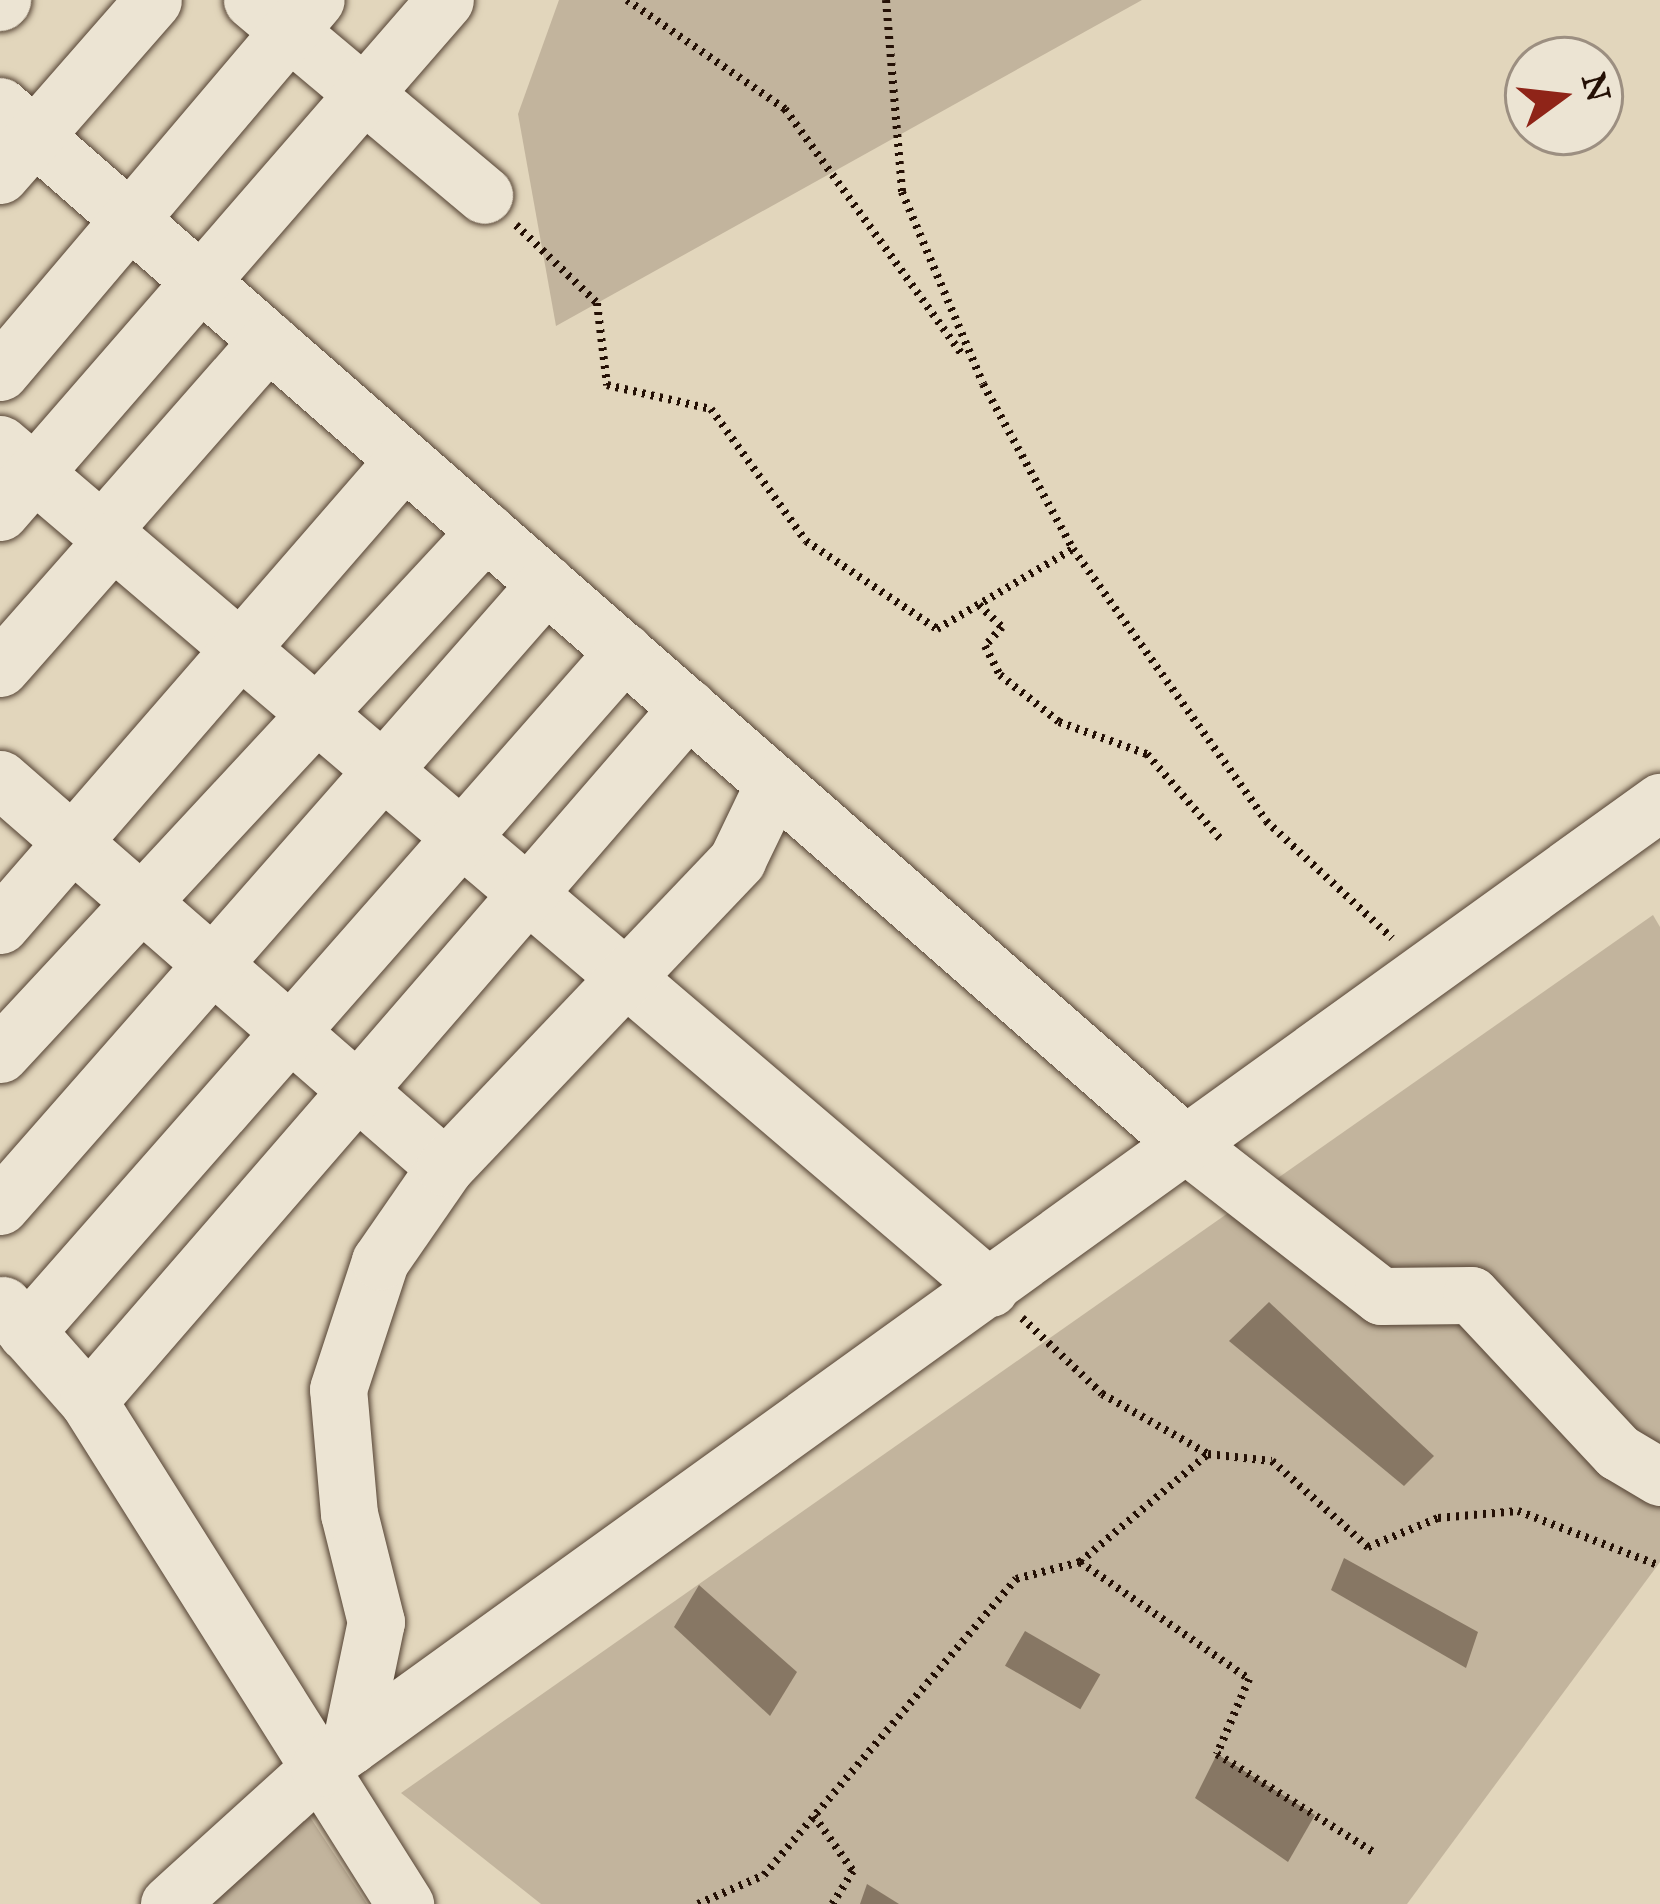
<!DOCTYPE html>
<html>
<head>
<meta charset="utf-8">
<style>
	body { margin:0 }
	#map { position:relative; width:1660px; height:1904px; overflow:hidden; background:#e2d6bc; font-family:"IM FELL Great Primer",serif }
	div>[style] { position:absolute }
	.green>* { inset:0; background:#c2b49d }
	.building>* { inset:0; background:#877764; transform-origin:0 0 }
	.path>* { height:8px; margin-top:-4px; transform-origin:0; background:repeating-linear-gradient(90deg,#241005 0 3px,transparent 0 9px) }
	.roads { filter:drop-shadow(0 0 3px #544233) drop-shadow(0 0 3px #544233) }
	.minor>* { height:57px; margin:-28.5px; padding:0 28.5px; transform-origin:28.5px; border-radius:28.5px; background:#ece4d3 }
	span { translate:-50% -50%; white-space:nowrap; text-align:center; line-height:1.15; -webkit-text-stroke:10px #ece4d3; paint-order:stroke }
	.north { position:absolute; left:1504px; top:36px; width:120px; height:120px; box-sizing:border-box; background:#ece4d3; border:3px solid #9c8f81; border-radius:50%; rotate:75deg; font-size:33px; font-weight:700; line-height:48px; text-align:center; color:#241005 }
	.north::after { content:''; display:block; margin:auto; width:42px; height:54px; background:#8f2418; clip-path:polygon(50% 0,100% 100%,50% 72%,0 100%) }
</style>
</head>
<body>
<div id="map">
	<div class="green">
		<div style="clip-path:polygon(559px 0,1142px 0,556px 326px,518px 114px)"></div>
		<div style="clip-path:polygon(1653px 915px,1660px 927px,1660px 1562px,1407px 1904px,541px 1904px,401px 1793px)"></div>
		<div style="clip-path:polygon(310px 1817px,367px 1904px,193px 1904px)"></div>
	</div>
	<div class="building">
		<div style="clip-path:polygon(1269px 1302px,1434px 1456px,1404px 1486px,1229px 1341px)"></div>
		<div style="clip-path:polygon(1344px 1558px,1478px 1632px,1466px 1668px,1331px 1590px)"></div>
		<div style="clip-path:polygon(699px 1585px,797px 1672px,770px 1716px,674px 1627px)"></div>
		<div style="left:1025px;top:1631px;width:87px;height:40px;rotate:30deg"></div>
		<div style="clip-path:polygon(1217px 1754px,1315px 1815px,1288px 1862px,1195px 1798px)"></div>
		<div style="clip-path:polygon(867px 1884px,899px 1904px,860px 1904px)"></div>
	</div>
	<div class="path">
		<div style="left:627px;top:0;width:192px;rotate:34.6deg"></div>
		<div style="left:785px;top:109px;width:304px;rotate:54.2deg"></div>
		<div style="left:886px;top:0;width:193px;rotate:85.2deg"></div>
		<div style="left:902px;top:192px;width:208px;rotate:67.1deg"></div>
		<div style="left:983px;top:384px;width:188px;rotate:61.4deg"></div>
		<div style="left:1073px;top:549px;width:334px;rotate:54.6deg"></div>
		<div style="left:1266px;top:821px;width:172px;rotate:42.9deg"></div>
		<div style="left:516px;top:225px;width:112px;rotate:43.9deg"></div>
		<div style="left:597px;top:303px;width:83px;rotate:83deg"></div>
		<div style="left:607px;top:385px;width:107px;rotate:13deg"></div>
		<div style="left:711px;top:409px;width:163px;rotate:54.3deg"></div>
		<div style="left:806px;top:541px;width:158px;rotate:33.9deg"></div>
		<div style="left:937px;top:629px;width:158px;rotate:-30.5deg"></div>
		<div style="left:979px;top:605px;width:32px;rotate:44deg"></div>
		<div style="left:1002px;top:627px;width:25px;rotate:132deg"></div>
		<div style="left:985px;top:646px;width:33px;rotate:63deg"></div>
		<div style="left:1000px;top:675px;width:75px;rotate:38.5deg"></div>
		<div style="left:1059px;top:722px;width:94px;rotate:20deg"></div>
		<div style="left:1147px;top:754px;width:116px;rotate:49.2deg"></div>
		<div style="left:1022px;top:1318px;width:110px;rotate:43.5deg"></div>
		<div style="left:1102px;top:1394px;width:122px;rotate:29.5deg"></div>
		<div style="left:1208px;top:1454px;width:64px;rotate:6.2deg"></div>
		<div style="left:1272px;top:1461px;width:129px;rotate:41.9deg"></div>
		<div style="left:1368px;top:1547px;width:76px;rotate:-22.5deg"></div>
		<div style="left:1438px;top:1518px;width:80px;rotate:-5deg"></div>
		<div style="left:1518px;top:1511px;width:150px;rotate:21.1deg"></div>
		<div style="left:1080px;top:1562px;width:206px;rotate:34.7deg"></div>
		<div style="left:1249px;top:1679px;width:82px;rotate:113.1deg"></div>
		<div style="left:1217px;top:1754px;width:184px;rotate:32.1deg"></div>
		<div style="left:814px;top:1816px;width:67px;rotate:54.7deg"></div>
		<div style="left:853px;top:1871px;width:39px;rotate:122deg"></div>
		<div style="left:698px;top:1904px;width:72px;rotate:-23.7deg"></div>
		<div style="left:764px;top:1875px;width:389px;rotate:-49.6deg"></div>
		<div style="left:1016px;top:1579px;width:66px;rotate:-14.9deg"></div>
		<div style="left:1080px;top:1562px;width:167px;rotate:-40.2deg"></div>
	</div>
	<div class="roads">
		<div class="minor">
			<div style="left:252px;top:0;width:303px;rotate:40deg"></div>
			<div style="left:0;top:2px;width:3px;rotate:-45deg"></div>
			<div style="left:0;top:106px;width:1577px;rotate:41.2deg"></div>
			<div style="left:1187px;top:1145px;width:246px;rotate:37.9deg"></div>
			<div style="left:1381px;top:1296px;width:90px;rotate:-0.6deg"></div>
			<div style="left:1471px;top:1295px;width:215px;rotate:46.9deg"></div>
			<div style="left:1618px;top:1452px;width:49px;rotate:30.8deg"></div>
			<div style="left:0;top:175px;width:232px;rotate:-48.8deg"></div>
			<div style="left:0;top:372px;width:488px;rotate:-49.7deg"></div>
			<div style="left:0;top:444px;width:1301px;rotate:40.45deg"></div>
			<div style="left:0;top:512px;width:678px;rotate:-49deg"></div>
			<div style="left:102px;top:530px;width:252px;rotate:-48.7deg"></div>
			<div style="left:0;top:668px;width:171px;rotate:-48.6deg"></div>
			<div style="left:0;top:779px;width:590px;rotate:41.09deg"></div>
			<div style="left:0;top:925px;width:616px;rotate:-49.02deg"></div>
			<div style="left:0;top:1054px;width:714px;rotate:-47.1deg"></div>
			<div style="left:0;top:1206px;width:828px;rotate:-48.72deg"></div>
			<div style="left:3px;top:1305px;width:128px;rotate:48.5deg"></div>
			<div style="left:88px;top:1401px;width:595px;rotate:57.78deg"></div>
			<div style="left:26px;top:1332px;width:906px;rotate:-48.67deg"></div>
			<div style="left:88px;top:1401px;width:917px;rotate:-49.11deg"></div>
			<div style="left:350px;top:1746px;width:127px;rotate:-78.2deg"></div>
			<div style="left:376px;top:1622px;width:111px;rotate:-104deg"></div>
			<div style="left:349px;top:1514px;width:125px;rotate:-95deg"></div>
			<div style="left:338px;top:1389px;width:135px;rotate:-71.8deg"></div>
			<div style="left:380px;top:1261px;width:114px;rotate:-55.3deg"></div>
			<div style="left:445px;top:1167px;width:424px;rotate:-46.4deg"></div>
			<div style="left:737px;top:860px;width:85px;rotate:-64.3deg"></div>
			<div style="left:169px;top:1904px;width:202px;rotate:-42.2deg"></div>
			<div style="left:319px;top:1768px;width:1653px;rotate:-35.77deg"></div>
		</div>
	</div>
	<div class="north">N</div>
</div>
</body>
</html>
